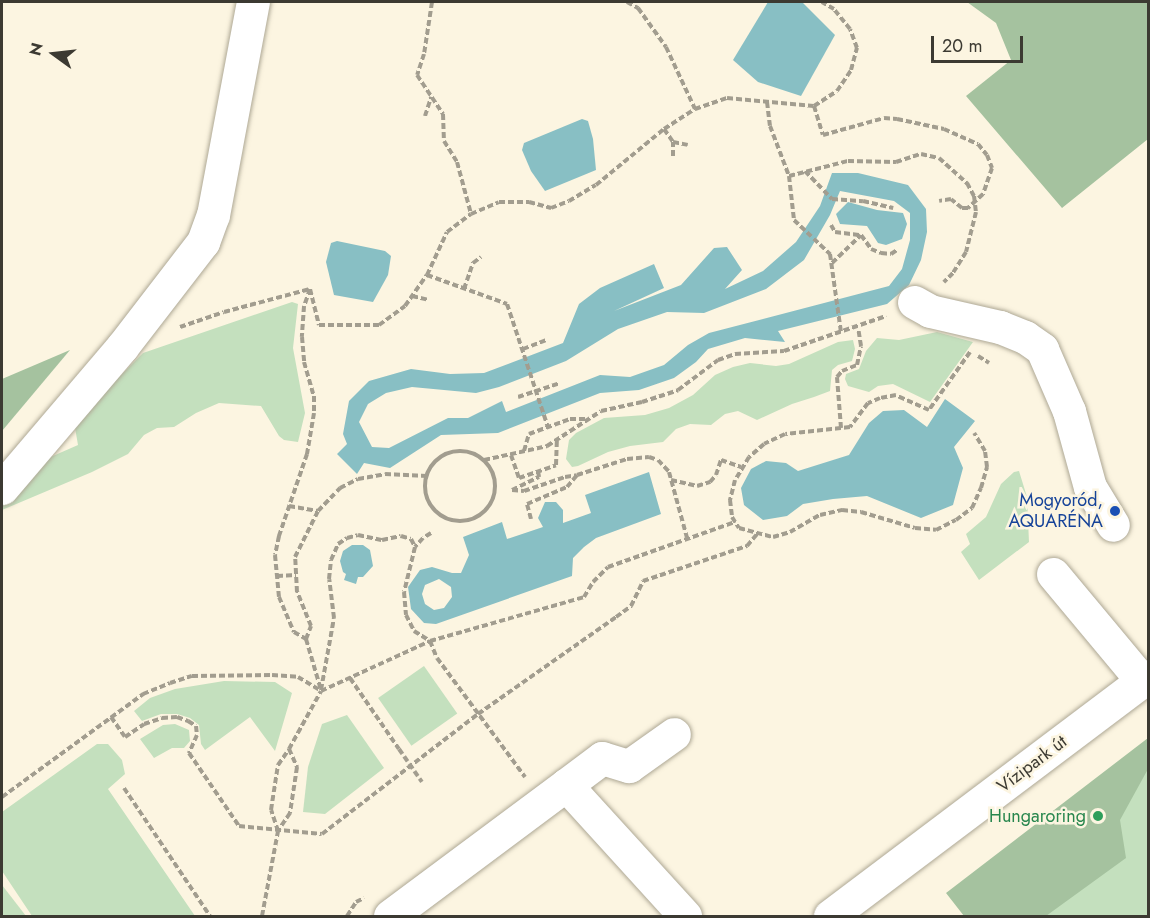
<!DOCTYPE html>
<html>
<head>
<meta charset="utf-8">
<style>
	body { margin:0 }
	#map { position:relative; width:1150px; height:918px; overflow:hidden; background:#fcf5e1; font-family:Jost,sans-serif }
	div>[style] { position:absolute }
	.green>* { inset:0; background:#c4e0be; transform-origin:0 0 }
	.forest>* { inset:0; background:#a5c29f }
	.water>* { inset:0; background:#88bfc4 }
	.path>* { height:4px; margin-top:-2px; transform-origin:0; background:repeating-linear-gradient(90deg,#a29d8f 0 6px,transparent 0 9px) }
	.path>.ring { margin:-2px; padding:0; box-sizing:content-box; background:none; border:4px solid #a29d8f; border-radius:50% }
	.roads { filter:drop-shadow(0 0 2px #aea895) drop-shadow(0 0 2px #aea895) }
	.minor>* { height:33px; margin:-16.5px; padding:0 16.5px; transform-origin:16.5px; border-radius:16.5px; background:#fff }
	.path-bridge>* { height:4px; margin-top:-2px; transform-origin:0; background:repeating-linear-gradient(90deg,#a29d8f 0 6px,transparent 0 9px) }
	.dots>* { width:16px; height:16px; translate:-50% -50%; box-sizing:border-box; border:3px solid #fcf5e1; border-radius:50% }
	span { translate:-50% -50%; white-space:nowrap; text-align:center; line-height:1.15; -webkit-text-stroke:5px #fcf5e1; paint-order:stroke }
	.transit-label { font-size:18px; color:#164399 }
	.right { translate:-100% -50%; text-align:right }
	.street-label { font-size:18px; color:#3c3a32 }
	.leisure-label { font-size:18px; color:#27864d }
	.frame { position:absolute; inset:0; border:3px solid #3c3a32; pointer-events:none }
	.north { position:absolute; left:24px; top:24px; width:60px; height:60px; -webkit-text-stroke:4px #fcf5e1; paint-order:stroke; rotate:285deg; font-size:16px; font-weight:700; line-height:24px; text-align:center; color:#3c3a32 }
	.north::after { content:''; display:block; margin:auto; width:21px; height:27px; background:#3c3a32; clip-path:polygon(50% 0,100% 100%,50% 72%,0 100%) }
	.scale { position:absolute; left:931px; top:36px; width:92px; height:27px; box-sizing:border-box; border:3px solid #3c3a32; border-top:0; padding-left:8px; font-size:18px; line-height:21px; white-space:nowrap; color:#3c3a32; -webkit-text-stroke:4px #fcf5e1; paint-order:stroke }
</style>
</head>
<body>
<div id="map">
	<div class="green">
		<div style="clip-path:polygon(292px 302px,298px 304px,293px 348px,305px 413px,298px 442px,284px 440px,279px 436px,261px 406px,219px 403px,196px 413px,174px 427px,157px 428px,144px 435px,128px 454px,92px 472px,2px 510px,2px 501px,46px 459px,78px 445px,74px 422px,143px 353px)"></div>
		<div style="clip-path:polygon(937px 332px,973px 342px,930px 402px,893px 384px,878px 386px,869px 392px,848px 386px,845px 379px,846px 374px,859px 369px,866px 351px,877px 338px,899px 340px)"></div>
		<div style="clip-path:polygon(853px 340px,855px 349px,852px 361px,838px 365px,832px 370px,830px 391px,814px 397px,792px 404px,757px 420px,738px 411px,725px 414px,711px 425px,690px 424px,676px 429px,663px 442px,630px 446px,608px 452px,578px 466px,572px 467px,566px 459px,569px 440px,576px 433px,604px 418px,645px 415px,669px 408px,693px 395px,715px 375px,733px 367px,750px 363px,776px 366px,789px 364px,838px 342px)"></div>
		<div style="clip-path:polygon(1019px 471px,1027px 497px,1029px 542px,979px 580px,961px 552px,970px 544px,966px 534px,986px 517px,1001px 484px,1014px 472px)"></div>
		<div style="left:424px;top:666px;width:58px;height:56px;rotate:55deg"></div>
		<div style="clip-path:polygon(224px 681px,275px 682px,292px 693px,275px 751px,250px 717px,205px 750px,201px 744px,199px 725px,190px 718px,177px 714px,161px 714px,142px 721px,134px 711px,150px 698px,175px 689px)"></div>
		<div style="clip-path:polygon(347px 715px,384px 768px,325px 814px,303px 812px,308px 767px,322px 724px)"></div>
		<div style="clip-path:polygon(175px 724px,189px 730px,190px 741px,184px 748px,172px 748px,154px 758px,140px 739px,163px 725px)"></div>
		<div style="clip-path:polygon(1148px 738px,1148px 916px,966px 916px)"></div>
		<div style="clip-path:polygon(97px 744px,108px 744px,122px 760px,125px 774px,108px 789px,195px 916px,32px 916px,2px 871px,2px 812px)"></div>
		<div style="clip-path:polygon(2px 885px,26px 916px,2px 916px)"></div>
	</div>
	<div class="forest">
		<div style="clip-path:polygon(967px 2px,1148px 2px,1148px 139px,1062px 208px,966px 96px,1011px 60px,996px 23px)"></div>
		<div style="clip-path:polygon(70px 350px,2px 431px,2px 379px)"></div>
		<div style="clip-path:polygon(1148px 738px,1148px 769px,1120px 820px,1126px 858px,1046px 916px,964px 916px,946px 893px)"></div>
	</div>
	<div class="water">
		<div style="clip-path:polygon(768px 2px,803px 3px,835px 35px,801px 96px,758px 82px,733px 60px)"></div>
		<div style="clip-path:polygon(582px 119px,588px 121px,593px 139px,596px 170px,545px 191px,531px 171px,522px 150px,524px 143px)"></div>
		<div style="clip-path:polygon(evenodd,832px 173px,858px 173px,908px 185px,926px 209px,927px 232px,921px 260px,909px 285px,887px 304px,778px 331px,785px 342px,745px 338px,708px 349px,696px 362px,674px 378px,639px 390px,600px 393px,498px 433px,441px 435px,390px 468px,364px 463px,357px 474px,337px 454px,347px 444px,343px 434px,349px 401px,369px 381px,411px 369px,450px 374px,484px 373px,563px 343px,579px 304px,600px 288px,654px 264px,664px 288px,614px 311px,681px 285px,714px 248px,727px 247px,742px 270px,725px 289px,763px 271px,796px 242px,820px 206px,832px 173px,840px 191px,894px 201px,910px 213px,910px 240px,902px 269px,889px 286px,709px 333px,688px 345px,664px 365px,630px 377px,600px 375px,506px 412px,502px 401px,468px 418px,448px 418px,389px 448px,372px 447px,359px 422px,368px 404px,386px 393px,412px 387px,476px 393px,499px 387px,566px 361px,618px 329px,667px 312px,704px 313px,766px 289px,804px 260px,830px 215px,840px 191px)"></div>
		<div style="clip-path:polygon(848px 202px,877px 210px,903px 213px,907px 224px,902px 239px,886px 245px,878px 243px,867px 226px,840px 224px,836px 214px)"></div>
		<div style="clip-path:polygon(337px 241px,385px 251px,391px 256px,388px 275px,373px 302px,334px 295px,326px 262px,331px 243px)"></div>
		<div style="clip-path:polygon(945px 399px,975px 421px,954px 447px,963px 468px,953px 505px,921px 518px,867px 496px,833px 499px,803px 504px,787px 516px,763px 520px,744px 505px,741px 488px,751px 469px,766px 461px,786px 463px,798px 471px,849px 455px,869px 423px,883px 411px,904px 410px,927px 427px)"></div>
		<div style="clip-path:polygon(evenodd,649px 472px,661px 514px,596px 538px,584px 547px,573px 558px,572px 576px,436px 624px,424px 623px,411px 609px,408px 587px,420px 570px,432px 567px,452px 573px,461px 573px,469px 555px,463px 537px,502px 522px,507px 539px,543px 527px,538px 518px,545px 502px,556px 502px,563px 510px,563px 523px,591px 513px,585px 495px,649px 472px,439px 579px,451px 587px,452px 597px,444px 608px,434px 610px,425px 604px,422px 594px,425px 585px,439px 579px)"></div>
		<div style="clip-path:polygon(352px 545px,363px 545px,370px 550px,373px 566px,363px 577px,358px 577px,356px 584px,344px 580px,346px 574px,343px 572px,340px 561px,343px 551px)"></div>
	</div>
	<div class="path">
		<div style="left:432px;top:2px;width:53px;rotate:98.7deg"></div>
		<div style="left:424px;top:54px;width:22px;rotate:108deg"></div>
		<div style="left:417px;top:75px;width:47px;rotate:56.3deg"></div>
		<div style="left:443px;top:114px;width:27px;rotate:88deg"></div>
		<div style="left:444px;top:141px;width:25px;rotate:58deg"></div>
		<div style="left:457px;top:162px;width:54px;rotate:74.9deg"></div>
		<div style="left:627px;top:2px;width:13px;rotate:29deg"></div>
		<div style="left:638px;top:8px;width:48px;rotate:54.3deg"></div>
		<div style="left:666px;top:47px;width:68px;rotate:64.9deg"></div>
		<div style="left:767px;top:102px;width:24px;rotate:83deg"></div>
		<div style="left:770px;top:126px;width:53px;rotate:69.2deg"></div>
		<div style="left:789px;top:176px;width:44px;rotate:83.5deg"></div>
		<div style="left:794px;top:220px;width:50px;rotate:43.4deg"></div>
		<div style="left:830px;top:254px;width:79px;rotate:82deg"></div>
		<div style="left:814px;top:106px;width:30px;rotate:73deg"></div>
		<div style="left:823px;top:135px;width:63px;rotate:-15.6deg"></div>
		<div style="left:884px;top:118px;width:13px;rotate:4deg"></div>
		<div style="left:897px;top:119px;width:48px;rotate:12deg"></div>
		<div style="left:944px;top:129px;width:37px;rotate:24deg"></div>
		<div style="left:978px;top:144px;width:14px;rotate:51deg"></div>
		<div style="left:987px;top:155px;width:14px;rotate:69deg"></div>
		<div style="left:992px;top:168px;width:28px;rotate:109deg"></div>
		<div style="left:983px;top:194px;width:21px;rotate:137deg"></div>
		<div style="left:968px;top:208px;width:6px;rotate:180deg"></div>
		<div style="left:962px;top:208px;width:14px;rotate:-141deg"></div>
		<div style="left:951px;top:199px;width:12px;rotate:171deg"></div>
		<div style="left:425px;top:116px;width:20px;rotate:-72deg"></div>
		<div style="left:664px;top:129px;width:16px;rotate:55deg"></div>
		<div style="left:673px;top:156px;width:14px;rotate:-90deg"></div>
		<div style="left:673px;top:142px;width:15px;rotate:11deg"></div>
		<div style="left:805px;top:171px;width:39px;rotate:46deg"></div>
		<div style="left:832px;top:199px;width:31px;rotate:4deg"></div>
		<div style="left:863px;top:201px;width:31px;rotate:13deg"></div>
		<div style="left:789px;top:176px;width:61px;rotate:-14.3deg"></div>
		<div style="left:848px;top:161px;width:48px;rotate:1.2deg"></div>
		<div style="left:896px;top:162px;width:26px;rotate:-18deg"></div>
		<div style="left:921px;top:154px;width:18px;rotate:13deg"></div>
		<div style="left:939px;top:158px;width:38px;rotate:42deg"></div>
		<div style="left:967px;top:183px;width:15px;rotate:62deg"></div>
		<div style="left:974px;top:196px;width:16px;rotate:83deg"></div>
		<div style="left:976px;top:212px;width:41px;rotate:104deg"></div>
		<div style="left:966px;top:252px;width:25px;rotate:122deg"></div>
		<div style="left:953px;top:273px;width:13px;rotate:135deg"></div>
		<div style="left:831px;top:225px;width:8px;rotate:60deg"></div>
		<div style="left:835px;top:232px;width:26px;rotate:7deg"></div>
		<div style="left:861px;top:235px;width:17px;rotate:54deg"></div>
		<div style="left:871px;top:249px;width:11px;rotate:22deg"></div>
		<div style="left:881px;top:253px;width:10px;rotate:6deg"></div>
		<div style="left:891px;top:254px;width:7px;rotate:-34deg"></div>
		<div style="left:832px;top:263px;width:40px;rotate:-44deg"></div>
		<div style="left:427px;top:275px;width:85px;rotate:19.9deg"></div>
		<div style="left:507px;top:304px;width:130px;rotate:71.6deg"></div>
		<div style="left:310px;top:289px;width:18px;rotate:109deg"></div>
		<div style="left:304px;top:306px;width:31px;rotate:94deg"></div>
		<div style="left:302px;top:337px;width:25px;rotate:85deg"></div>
		<div style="left:304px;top:362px;width:35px;rotate:74deg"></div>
		<div style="left:314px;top:396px;width:17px;rotate:90deg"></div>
		<div style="left:314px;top:413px;width:42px;rotate:99.7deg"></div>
		<div style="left:307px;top:454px;width:87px;rotate:108.9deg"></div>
		<div style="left:279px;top:536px;width:19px;rotate:102deg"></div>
		<div style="left:275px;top:555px;width:42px;rotate:84.6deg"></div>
		<div style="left:279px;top:597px;width:38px;rotate:67deg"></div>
		<div style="left:294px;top:632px;width:14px;rotate:30deg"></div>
		<div style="left:306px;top:639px;width:14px;rotate:-69deg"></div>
		<div style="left:311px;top:626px;width:37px;rotate:-112deg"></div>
		<div style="left:297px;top:592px;width:35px;rotate:-93deg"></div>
		<div style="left:295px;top:557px;width:51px;rotate:-63.4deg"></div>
		<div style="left:318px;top:511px;width:32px;rotate:-46deg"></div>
		<div style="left:340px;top:488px;width:20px;rotate:-27deg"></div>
		<div style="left:358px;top:479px;width:27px;rotate:-10deg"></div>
		<div style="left:385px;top:474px;width:42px;rotate:2.7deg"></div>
		<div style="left:464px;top:289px;width:28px;rotate:-71deg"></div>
		<div style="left:473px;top:263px;width:10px;rotate:-37deg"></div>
		<div style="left:412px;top:296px;width:17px;rotate:13deg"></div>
		<div style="left:180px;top:327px;width:46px;rotate:-18.8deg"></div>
		<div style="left:224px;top:312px;width:89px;rotate:-15deg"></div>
		<div style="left:310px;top:289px;width:37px;rotate:76deg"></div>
		<div style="left:319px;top:325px;width:60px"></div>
		<div style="left:379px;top:325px;width:32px;rotate:-36deg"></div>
		<div style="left:405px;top:306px;width:38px;rotate:-55deg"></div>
		<div style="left:427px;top:275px;width:47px;rotate:-65.1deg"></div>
		<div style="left:447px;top:232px;width:30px;rotate:-37deg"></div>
		<div style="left:471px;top:214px;width:30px;rotate:-23deg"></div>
		<div style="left:499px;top:202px;width:30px"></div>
		<div style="left:529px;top:202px;width:23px;rotate:15deg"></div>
		<div style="left:551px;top:208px;width:19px;rotate:-21deg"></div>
		<div style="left:569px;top:201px;width:31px;rotate:-31deg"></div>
		<div style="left:596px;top:185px;width:88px;rotate:-39.5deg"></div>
		<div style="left:664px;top:129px;width:37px;rotate:-33deg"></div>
		<div style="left:695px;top:109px;width:34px;rotate:-19deg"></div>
		<div style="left:727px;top:98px;width:87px;rotate:5.3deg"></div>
		<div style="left:814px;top:106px;width:27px;rotate:-33deg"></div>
		<div style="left:837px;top:91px;width:25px;rotate:-56deg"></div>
		<div style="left:851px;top:70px;width:23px;rotate:-75deg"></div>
		<div style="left:857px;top:48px;width:20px;rotate:-110deg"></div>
		<div style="left:850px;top:29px;width:26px;rotate:-129deg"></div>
		<div style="left:834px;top:9px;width:14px;rotate:-150deg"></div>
		<div style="left:523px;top:349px;width:26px;rotate:-21deg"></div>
		<div style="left:970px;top:352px;width:71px;rotate:125.3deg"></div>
		<div style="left:929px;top:410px;width:36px;rotate:-156deg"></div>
		<div style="left:896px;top:395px;width:16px;rotate:169deg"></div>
		<div style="left:880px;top:398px;width:13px;rotate:157deg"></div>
		<div style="left:868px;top:403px;width:30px;rotate:127deg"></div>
		<div style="left:850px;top:427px;width:65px;rotate:173.9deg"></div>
		<div style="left:785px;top:434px;width:23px;rotate:155deg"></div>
		<div style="left:764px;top:444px;width:20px;rotate:139deg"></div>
		<div style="left:749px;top:457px;width:27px;rotate:121deg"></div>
		<div style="left:735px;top:480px;width:21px;rotate:104deg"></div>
		<div style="left:730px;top:500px;width:17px;rotate:83deg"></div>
		<div style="left:732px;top:517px;width:13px;rotate:58deg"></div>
		<div style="left:739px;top:528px;width:35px;rotate:15deg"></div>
		<div style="left:773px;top:537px;width:18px;rotate:-16deg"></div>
		<div style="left:790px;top:532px;width:34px;rotate:-30deg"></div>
		<div style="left:820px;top:515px;width:23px;rotate:-13deg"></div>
		<div style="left:842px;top:510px;width:19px;rotate:6deg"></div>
		<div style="left:861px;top:512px;width:56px;rotate:16.5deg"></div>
		<div style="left:915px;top:528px;width:21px;rotate:5deg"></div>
		<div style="left:936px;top:530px;width:22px;rotate:-27deg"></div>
		<div style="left:956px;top:520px;width:20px;rotate:-37deg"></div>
		<div style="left:972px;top:508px;width:22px;rotate:-66deg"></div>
		<div style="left:981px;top:488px;width:22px;rotate:-74deg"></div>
		<div style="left:987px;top:467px;width:16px;rotate:-97deg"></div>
		<div style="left:985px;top:451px;width:21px;rotate:-121deg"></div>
		<div style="left:978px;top:356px;width:13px;rotate:32deg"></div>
		<div style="left:518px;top:397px;width:44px;rotate:-18.4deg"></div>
		<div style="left:841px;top:428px;width:51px;rotate:-94.5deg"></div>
		<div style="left:837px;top:377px;width:8px;rotate:-50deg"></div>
		<div style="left:842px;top:371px;width:16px;rotate:-22deg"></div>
		<div style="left:857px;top:365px;width:19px;rotate:-78deg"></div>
		<div style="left:861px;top:346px;width:18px;rotate:-99deg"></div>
		<div style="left:524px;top:451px;width:18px;rotate:-74deg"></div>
		<div style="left:529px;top:434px;width:44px;rotate:-20.1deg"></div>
		<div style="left:570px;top:419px;width:18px"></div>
		<div class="ring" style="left:425px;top:451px;width:66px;height:66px"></div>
		<div style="left:511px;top:455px;width:24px;rotate:71deg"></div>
		<div style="left:519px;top:478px;width:39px;rotate:-19deg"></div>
		<div style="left:556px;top:465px;width:25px;rotate:-88deg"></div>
		<div style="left:484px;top:460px;width:65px;rotate:-12.5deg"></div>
		<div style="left:547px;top:446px;width:64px;rotate:-32.9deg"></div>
		<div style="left:601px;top:411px;width:42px;rotate:-12.4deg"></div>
		<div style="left:642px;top:402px;width:38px;rotate:-18deg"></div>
		<div style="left:678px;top:390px;width:50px;rotate:-36.9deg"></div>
		<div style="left:718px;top:360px;width:18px;rotate:-19deg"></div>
		<div style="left:735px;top:354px;width:49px;rotate:-3.5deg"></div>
		<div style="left:784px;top:351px;width:108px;rotate:-18.9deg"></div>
		<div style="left:671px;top:480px;width:27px;rotate:13deg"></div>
		<div style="left:697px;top:486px;width:14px;rotate:-17deg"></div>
		<div style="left:710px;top:482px;width:9px;rotate:-49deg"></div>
		<div style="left:716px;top:475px;width:16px;rotate:-72deg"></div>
		<div style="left:721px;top:460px;width:21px;rotate:19deg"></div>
		<div style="left:512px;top:490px;width:12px;rotate:5deg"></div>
		<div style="left:524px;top:491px;width:43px;rotate:-18.9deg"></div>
		<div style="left:565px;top:477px;width:12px;rotate:-9deg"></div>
		<div style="left:512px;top:490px;width:30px;rotate:-26deg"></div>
		<div style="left:539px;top:477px;width:6px;rotate:-99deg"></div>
		<div style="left:289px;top:506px;width:29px;rotate:10deg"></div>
		<div style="left:531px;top:519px;width:16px;rotate:-105deg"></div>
		<div style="left:527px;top:504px;width:43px;rotate:-23deg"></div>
		<div style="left:567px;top:487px;width:16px;rotate:-50deg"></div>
		<div style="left:577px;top:475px;width:52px;rotate:-17.7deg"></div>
		<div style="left:627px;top:459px;width:22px;rotate:-5deg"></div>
		<div style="left:649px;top:457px;width:9px;rotate:18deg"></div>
		<div style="left:658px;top:460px;width:16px;rotate:47deg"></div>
		<div style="left:669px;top:472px;width:68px;rotate:74.7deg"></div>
		<div style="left:431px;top:533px;width:9px;rotate:148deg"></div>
		<div style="left:423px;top:538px;width:12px;rotate:132deg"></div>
		<div style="left:415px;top:547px;width:46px;rotate:103.7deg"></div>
		<div style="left:404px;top:592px;width:23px;rotate:85deg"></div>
		<div style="left:406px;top:615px;width:18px;rotate:63deg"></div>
		<div style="left:414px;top:631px;width:19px;rotate:32deg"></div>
		<div style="left:430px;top:641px;width:18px;rotate:68deg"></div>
		<div style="left:437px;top:658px;width:148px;rotate:53.5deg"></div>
		<div style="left:277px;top:576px;width:19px;rotate:-3deg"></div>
		<div style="left:306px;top:639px;width:53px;rotate:73.6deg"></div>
		<div style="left:350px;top:678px;width:86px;rotate:55.4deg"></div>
		<div style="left:321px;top:690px;width:73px;rotate:-79.8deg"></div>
		<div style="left:334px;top:618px;width:39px;rotate:-97deg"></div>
		<div style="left:329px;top:579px;width:19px;rotate:-84deg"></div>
		<div style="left:331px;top:560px;width:17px;rotate:-66deg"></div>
		<div style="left:338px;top:544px;width:11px;rotate:-34deg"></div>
		<div style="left:347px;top:538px;width:11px;rotate:-15deg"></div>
		<div style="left:358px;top:535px;width:25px;rotate:12deg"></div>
		<div style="left:382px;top:540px;width:19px;rotate:-12deg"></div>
		<div style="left:401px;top:536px;width:10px;rotate:17deg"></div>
		<div style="left:411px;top:539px;width:9px;rotate:63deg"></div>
		<div style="left:111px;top:717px;width:24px;rotate:55deg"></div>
		<div style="left:125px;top:737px;width:23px;rotate:-34deg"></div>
		<div style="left:144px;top:724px;width:19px;rotate:-18deg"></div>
		<div style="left:162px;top:718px;width:15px;rotate:-4deg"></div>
		<div style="left:177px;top:717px;width:12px;rotate:20deg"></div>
		<div style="left:188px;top:721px;width:9px;rotate:32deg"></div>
		<div style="left:196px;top:726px;width:9px;rotate:84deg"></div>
		<div style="left:197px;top:735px;width:20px;rotate:114deg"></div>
		<div style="left:189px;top:753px;width:88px;rotate:55.6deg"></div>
		<div style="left:239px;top:826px;width:83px;rotate:5.5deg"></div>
		<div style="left:322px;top:834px;width:197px;rotate:-37.6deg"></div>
		<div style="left:478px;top:714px;width:169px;rotate:-35.1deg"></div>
		<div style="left:616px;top:617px;width:19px;rotate:-36deg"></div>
		<div style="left:631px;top:606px;width:28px;rotate:-64deg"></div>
		<div style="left:643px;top:581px;width:110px;rotate:-18.6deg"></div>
		<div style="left:747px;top:546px;width:16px;rotate:-50deg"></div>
		<div style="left:289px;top:749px;width:66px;rotate:-61.1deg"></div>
		<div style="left:321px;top:691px;width:120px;rotate:-24.6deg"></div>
		<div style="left:430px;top:641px;width:160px;rotate:-15.9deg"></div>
		<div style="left:584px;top:597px;width:17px;rotate:-59deg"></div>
		<div style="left:593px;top:582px;width:21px;rotate:-45deg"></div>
		<div style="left:608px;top:567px;width:135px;rotate:-19.5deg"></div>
		<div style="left:289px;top:749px;width:20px;rotate:66deg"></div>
		<div style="left:297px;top:767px;width:47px;rotate:98.7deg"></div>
		<div style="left:290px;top:813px;width:22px;rotate:124deg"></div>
		<div style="left:278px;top:831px;width:22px;rotate:-108deg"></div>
		<div style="left:271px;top:810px;width:46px;rotate:-81.2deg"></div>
		<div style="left:278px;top:765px;width:19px;rotate:-55deg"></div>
		<div style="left:124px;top:788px;width:154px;rotate:56.1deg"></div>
		<div style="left:2px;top:797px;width:175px;rotate:-36.1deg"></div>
		<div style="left:143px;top:694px;width:29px;rotate:-22deg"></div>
		<div style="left:170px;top:683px;width:23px;rotate:-18deg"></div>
		<div style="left:192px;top:676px;width:80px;rotate:-0.7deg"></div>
		<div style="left:272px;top:675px;width:26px;rotate:4deg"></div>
		<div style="left:298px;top:677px;width:27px;rotate:31deg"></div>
		<div style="left:262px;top:916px;width:86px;rotate:-79.3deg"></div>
		<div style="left:347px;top:916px;width:17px;rotate:-57deg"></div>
		<div style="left:356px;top:902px;width:9px;rotate:-27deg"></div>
	</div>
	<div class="roads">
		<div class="minor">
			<div style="left:914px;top:302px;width:18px;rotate:29deg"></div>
			<div style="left:930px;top:311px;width:72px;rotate:12.9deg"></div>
			<div style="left:1000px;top:327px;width:27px;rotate:22deg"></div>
			<div style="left:1025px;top:337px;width:21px;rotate:35deg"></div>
			<div style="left:1042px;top:349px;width:68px;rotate:66.5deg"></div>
			<div style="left:1069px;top:411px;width:79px;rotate:74.6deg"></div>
			<div style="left:1090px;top:487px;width:44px;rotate:58.8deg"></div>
			<div style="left:2px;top:488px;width:185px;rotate:-49.6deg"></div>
			<div style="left:122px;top:347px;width:133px;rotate:-52.4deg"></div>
			<div style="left:203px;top:242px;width:29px;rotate:-70deg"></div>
			<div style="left:213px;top:215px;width:217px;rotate:-79.4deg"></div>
			<div style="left:1053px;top:574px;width:139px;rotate:50.2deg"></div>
			<div style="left:566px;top:785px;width:45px;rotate:-36.9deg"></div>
			<div style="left:602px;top:758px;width:28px;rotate:17deg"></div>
			<div style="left:629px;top:766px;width:55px;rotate:-35.4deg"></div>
			<div style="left:390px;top:916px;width:219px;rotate:-36.7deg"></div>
			<div style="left:566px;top:785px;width:177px;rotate:47.7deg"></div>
			<div style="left:830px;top:916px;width:398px;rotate:-37deg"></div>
		</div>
	</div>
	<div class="path-bridge">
		<div style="left:399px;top:749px;width:40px;rotate:55.1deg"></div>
	</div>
	<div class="dots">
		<div style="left:1115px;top:511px;background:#1a4fb4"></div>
		<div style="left:1098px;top:816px;background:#2e9e5b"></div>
	</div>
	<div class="transit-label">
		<span class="right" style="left:1103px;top:511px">Mogyoród,<br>AQUARÉNA</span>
	</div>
	<div class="street-label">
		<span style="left:1032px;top:764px;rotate:-37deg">Vízipark út</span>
	</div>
	<div class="leisure-label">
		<span class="right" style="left:1086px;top:816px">Hungaroring</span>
	</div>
	<div class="frame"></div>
	<div class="north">N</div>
	<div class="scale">20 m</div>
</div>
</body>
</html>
